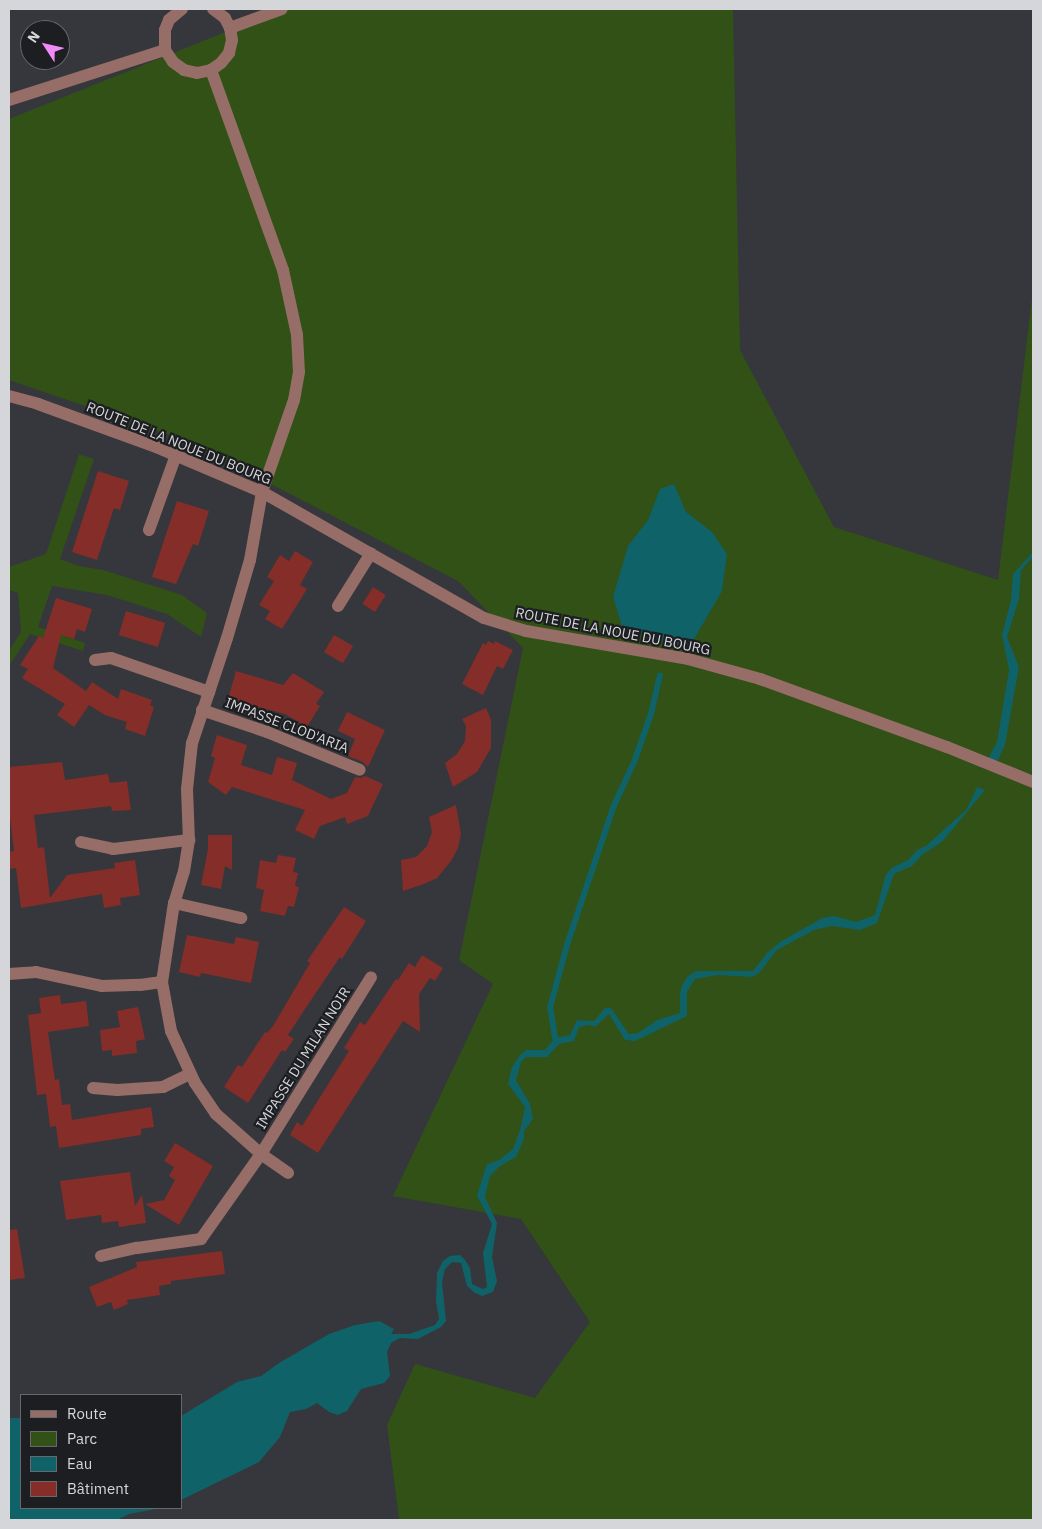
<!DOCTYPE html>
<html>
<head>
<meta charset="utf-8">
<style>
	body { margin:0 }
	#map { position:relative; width:1042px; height:1529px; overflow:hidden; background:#35373c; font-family:"IBM Plex Sans",sans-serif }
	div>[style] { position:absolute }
	.green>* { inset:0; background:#315116 }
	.water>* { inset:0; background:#0f6268 }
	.stream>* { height:5.5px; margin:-2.75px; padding:0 2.75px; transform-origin:2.75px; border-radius:2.75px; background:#0f6268 }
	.building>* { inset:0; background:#852d28; transform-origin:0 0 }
	.minor>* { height:12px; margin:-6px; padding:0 6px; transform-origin:6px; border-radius:6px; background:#976d68 }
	span { translate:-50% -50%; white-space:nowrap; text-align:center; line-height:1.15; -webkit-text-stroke:4.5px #1d1e21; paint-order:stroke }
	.street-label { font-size:14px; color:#d5d6da }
	.frame { position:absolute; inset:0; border:10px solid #d5d6da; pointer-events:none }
	.legend { position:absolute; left:20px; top:1394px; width:162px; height:115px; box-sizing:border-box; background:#1d1e21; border:1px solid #67686b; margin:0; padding:6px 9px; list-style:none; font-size:15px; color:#d5d6da }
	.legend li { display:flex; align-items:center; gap:10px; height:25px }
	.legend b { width:25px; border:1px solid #67686b }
	.north { position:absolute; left:20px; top:20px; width:50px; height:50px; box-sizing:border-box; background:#1d1e21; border:1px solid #67686b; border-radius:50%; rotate:305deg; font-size:14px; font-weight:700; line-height:20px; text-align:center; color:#d5d6da }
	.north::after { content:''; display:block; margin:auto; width:18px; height:22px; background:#f08bf5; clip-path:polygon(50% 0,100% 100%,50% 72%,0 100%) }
</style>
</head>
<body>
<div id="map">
	<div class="green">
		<div style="clip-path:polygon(283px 9px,733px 9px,740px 350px,834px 527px,998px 580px,1033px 290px,1033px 1520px,399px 1520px,387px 1425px,415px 1364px,535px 1398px,590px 1322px,521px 1219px,393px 1196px,493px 984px,459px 960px,523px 648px,458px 581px,190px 442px,9px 380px,9px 119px)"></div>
		<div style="clip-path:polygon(79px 454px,94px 459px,60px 559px,79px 566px,103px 570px,182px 595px,207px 613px,201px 637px,167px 614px,107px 595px,52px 586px,38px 627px,85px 643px,83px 651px,30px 634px,9px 666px,9px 651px,21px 632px,18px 593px,9px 590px,9px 567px,46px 554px)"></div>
	</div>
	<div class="water">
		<div style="clip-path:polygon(674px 484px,686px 512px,712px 532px,727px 554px,722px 591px,690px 646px,663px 642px,622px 626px,613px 597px,628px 546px,648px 520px,660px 489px)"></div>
		<div style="clip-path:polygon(1033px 552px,1033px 557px,1021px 570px,1019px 599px,1007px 637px,1019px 667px,1005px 745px,996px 764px,987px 761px,997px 742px,1009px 670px,1002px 635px,1011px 600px,1013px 574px)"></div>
		<div style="clip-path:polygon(977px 787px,985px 790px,942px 842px,923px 854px,912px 866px,894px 874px,877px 923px,860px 930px,832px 926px,814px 930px,777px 950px,759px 973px,752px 977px,718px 975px,695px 979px,687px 992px,687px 1016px,635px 1041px,625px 1040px,609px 1014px,595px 1027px,589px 1025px,579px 1027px,574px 1041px,559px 1044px,547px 1057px,526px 1057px,521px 1062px,516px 1080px,530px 1104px,533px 1119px,524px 1131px,524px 1139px,516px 1157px,500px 1166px,490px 1176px,485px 1197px,497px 1223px,492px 1257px,497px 1281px,493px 1292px,482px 1296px,475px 1293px,467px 1286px,461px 1263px,452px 1262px,445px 1269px,442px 1282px,446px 1321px,441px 1327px,418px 1339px,400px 1338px,391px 1343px,387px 1352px,390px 1376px,384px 1383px,361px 1389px,347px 1411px,338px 1415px,329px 1412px,317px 1403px,306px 1409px,290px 1412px,280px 1437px,259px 1462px,181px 1500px,181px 1416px,237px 1382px,261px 1376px,279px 1363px,329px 1334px,355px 1325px,379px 1321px,394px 1329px,391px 1334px,409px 1334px,435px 1325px,439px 1319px,436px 1301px,437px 1273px,443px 1261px,450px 1256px,460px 1255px,465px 1260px,470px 1268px,472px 1284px,483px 1289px,487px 1287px,483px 1253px,492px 1224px,477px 1196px,478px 1192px,487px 1164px,499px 1160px,513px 1149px,520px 1130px,525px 1107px,508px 1084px,512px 1067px,520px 1055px,526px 1050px,545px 1050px,555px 1038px,570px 1035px,577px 1020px,594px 1021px,605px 1008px,611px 1008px,629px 1034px,638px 1033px,657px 1020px,680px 1013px,680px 994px,682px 985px,688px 976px,696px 971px,753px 971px,767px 953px,780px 942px,822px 918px,834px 916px,856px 922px,875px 915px,886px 874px,893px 867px,908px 860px,917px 850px,926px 846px,967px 809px)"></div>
		<div style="clip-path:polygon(9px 1418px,21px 1418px,21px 1508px,161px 1508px,129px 1514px,117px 1520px,9px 1520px)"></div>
	</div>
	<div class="stream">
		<div style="left:555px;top:1038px;width:30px;rotate:-99deg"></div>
		<div style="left:550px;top:1008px;width:65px;rotate:-74.9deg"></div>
		<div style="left:567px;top:945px;width:145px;rotate:-71.4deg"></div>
		<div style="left:613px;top:808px;width:53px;rotate:-65.4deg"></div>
		<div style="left:635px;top:760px;width:49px;rotate:-70.8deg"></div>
		<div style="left:651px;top:714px;width:39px;rotate:-77deg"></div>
	</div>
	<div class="building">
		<div style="clip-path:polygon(98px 471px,129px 481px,120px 510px,114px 508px,97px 560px,72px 552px)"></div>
		<div style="clip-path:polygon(177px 501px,209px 511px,198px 546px,193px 544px,176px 584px,152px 577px)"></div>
		<div style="clip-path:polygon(295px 551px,313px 562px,300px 585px,307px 589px,282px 629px,265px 619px,270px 611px,259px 605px,274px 581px,267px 577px,280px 555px,289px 561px)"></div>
		<div style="left:373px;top:587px;width:15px;height:20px;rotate:32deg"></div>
		<div style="clip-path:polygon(56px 598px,92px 609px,85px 632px,77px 629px,74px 639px,61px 635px,53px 668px,86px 691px,92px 682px,118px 699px,121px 689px,152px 700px,150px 705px,154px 707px,145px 736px,125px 729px,127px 722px,105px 715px,89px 705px,74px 727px,57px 715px,65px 704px,22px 678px,28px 669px,20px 665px,39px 636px,43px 638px)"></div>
		<div style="left:126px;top:611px;width:41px;height:25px;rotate:17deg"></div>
		<div style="left:334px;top:635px;width:22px;height:20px;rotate:30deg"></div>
		<div style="clip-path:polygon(488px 641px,494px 644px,495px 641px,513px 650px,503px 669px,497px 666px,483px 695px,462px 684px,483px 643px,486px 645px)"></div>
		<div style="clip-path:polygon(236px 671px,283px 685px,293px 673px,324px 692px,316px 704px,320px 706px,307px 727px,285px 714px,228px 699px)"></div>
		<div style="clip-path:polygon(486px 708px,491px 720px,491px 748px,477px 772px,453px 787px,445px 763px,457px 754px,465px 741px,466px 726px,462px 719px)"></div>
		<div style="clip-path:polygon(347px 712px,385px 730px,368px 767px,363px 762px,348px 756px,355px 739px,338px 731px)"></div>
		<div style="clip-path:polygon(217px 735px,247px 745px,241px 765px,272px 775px,277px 757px,297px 763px,292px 780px,331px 799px,347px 793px,355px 777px,361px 778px,365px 776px,383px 784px,368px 816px,347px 824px,345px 817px,320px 826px,314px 839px,295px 830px,305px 810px,232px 787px,226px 795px,208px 782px,215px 758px,211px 756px)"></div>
		<div style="clip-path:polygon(62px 762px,65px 780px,108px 774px,110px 783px,127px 781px,131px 810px,112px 811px,111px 806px,34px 815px,38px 848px,44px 847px,50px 898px,67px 875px,115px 868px,114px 863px,135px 860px,140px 895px,120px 898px,121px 905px,104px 908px,102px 894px,21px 908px,16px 868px,9px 869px,9px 852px,14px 851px,9px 810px,9px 767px)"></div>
		<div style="clip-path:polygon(456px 805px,461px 834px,458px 848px,451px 861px,437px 878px,424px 884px,403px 891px,401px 860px,416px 857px,427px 846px,432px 832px,429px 817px)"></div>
		<div style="clip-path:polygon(208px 835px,232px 835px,232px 870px,225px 866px,221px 889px,201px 885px,208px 849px)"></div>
		<div style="clip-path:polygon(278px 855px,296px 858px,293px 872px,298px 873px,295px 886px,299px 887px,294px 907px,288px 906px,285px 916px,260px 911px,264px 890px,256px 888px,260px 860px,276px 863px)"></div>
		<div style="clip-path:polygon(344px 907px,366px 921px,342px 959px,340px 957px,305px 1009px,288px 1035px,294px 1039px,285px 1052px,282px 1050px,248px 1103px,224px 1087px,238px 1065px,242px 1067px,265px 1032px,267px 1033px,273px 1026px,310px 963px,307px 961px)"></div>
		<div style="clip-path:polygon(187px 935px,234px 944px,236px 937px,259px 942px,251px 983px,201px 973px,200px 977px,179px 972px)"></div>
		<div style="clip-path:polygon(422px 955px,443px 968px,435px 981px,430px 978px,419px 994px,420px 1032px,403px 1021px,318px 1153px,290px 1135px,297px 1122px,302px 1126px,349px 1051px,344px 1048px,360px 1022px,365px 1025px,396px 979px,398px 980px,409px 963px,415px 967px)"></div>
		<div style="clip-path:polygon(60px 995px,61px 1004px,86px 1001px,89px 1026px,48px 1032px,55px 1080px,59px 1079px,62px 1105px,70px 1104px,72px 1120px,151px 1107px,154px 1127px,141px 1129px,141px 1135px,59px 1148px,56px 1126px,50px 1127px,46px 1094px,37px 1095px,28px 1015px,41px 1013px,39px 998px)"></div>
		<div style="clip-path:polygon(138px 1007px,145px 1039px,136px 1041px,137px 1053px,112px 1056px,112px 1050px,102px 1051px,100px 1030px,120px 1027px,117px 1011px)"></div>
		<div style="clip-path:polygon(175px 1143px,213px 1166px,179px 1225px,145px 1204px,164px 1200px,175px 1180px,169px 1176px,174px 1167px,164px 1161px)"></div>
		<div style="clip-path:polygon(130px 1172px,135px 1206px,142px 1195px,146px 1223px,119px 1227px,118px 1221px,102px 1223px,101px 1215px,66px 1220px,60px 1181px)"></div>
		<div style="clip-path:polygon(17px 1229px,25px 1278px,9px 1280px,9px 1230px)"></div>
		<div style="clip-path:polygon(222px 1251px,225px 1274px,171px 1281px,171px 1284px,159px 1286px,160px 1295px,127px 1300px,128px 1304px,114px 1310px,111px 1302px,97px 1307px,89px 1287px,137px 1267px,136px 1262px)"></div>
	</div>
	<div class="minor">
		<div style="left:182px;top:9px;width:17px;rotate:140deg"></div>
		<div style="left:169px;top:20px;width:11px;rotate:112deg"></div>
		<div style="left:165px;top:30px;width:20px;rotate:90deg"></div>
		<div style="left:165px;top:50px;width:14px;rotate:56deg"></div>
		<div style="left:173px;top:62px;width:14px;rotate:36deg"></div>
		<div style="left:184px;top:70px;width:13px;rotate:13deg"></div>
		<div style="left:197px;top:73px;width:14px;rotate:-12deg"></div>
		<div style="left:211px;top:70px;width:12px;rotate:-35deg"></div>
		<div style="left:221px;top:63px;width:13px;rotate:-51deg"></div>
		<div style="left:229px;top:53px;width:13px;rotate:-77deg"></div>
		<div style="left:232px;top:40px;width:12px;rotate:-99deg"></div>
		<div style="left:230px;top:28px;width:11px;rotate:-117deg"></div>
		<div style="left:225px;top:18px;width:15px;rotate:-143deg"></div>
		<div style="left:230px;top:28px;width:55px;rotate:-20.1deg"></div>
		<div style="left:211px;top:70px;width:213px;rotate:70.2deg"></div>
		<div style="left:283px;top:270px;width:66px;rotate:77.8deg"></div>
		<div style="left:297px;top:335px;width:37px;rotate:87deg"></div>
		<div style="left:299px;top:372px;width:28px;rotate:100deg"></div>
		<div style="left:294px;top:400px;width:97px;rotate:109.2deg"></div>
		<div style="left:262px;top:492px;width:69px;rotate:100deg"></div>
		<div style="left:250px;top:560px;width:81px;rotate:106.4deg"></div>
		<div style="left:227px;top:638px;width:111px;rotate:108.4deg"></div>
		<div style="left:192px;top:743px;width:46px;rotate:96.2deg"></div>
		<div style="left:187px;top:789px;width:51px;rotate:87.8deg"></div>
		<div style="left:189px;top:840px;width:31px;rotate:99deg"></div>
		<div style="left:184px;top:871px;width:34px;rotate:107deg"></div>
		<div style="left:174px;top:903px;width:80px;rotate:98.6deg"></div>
		<div style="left:162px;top:982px;width:50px;rotate:79.6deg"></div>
		<div style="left:171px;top:1031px;width:57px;rotate:65.2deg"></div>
		<div style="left:195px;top:1083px;width:37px;rotate:56deg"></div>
		<div style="left:216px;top:1114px;width:60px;rotate:41.6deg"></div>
		<div style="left:261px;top:1154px;width:33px;rotate:35deg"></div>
		<div style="left:9px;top:100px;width:164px;rotate:-17.8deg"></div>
		<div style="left:9px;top:396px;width:30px;rotate:15deg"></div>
		<div style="left:38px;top:404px;width:126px;rotate:20deg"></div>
		<div style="left:156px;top:447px;width:115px;rotate:23deg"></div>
		<div style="left:262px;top:492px;width:255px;rotate:29.6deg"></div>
		<div style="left:484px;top:618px;width:44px;rotate:17.2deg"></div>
		<div style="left:526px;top:631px;width:164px;rotate:9.8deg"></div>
		<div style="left:688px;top:659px;width:75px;rotate:15.5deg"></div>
		<div style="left:760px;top:679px;width:199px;rotate:20deg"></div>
		<div style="left:947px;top:747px;width:93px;rotate:22.1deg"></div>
		<div style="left:149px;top:530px;width:80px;rotate:-70.2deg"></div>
		<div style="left:338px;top:606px;width:62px;rotate:-58.1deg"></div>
		<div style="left:95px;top:660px;width:16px;rotate:-7deg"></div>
		<div style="left:111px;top:658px;width:104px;rotate:19.1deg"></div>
		<div style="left:202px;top:710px;width:69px;rotate:18.7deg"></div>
		<div style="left:267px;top:732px;width:100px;rotate:22.2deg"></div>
		<div style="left:81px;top:842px;width:33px;rotate:12deg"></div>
		<div style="left:113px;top:849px;width:77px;rotate:-6.8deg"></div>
		<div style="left:174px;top:903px;width:69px;rotate:12.6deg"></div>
		<div style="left:9px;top:974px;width:27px;rotate:-4deg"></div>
		<div style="left:36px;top:972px;width:67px;rotate:12deg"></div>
		<div style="left:102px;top:986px;width:38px;rotate:-2deg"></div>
		<div style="left:140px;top:985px;width:22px;rotate:-8deg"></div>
		<div style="left:93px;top:1088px;width:24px;rotate:5deg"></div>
		<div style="left:117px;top:1090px;width:46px;rotate:-3.7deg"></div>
		<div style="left:163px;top:1087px;width:30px;rotate:-26deg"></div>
		<div style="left:101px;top:1256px;width:37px;rotate:-13deg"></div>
		<div style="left:137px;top:1248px;width:65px;rotate:-8deg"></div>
		<div style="left:201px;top:1239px;width:104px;rotate:-54.8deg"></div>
		<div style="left:261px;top:1154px;width:208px;rotate:-58.1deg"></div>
	</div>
	<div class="street-label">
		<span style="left:179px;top:443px;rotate:22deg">ROUTE DE LA NOUE DU BOURG</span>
		<span style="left:613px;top:631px;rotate:11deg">ROUTE DE LA NOUE DU BOURG</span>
		<span style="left:287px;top:725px;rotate:21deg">IMPASSE CLOD'ARIA</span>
		<span style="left:303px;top:1058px;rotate:-58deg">IMPASSE DU MILAN NOIR</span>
	</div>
	<div class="frame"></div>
	<ul class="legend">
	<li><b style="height:6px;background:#976d68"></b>Route</li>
	<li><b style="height:14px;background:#315116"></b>Parc</li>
	<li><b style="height:14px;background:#0f6268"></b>Eau</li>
	<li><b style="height:14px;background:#852d28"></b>Bâtiment</li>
	</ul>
	<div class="north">N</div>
</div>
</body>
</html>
